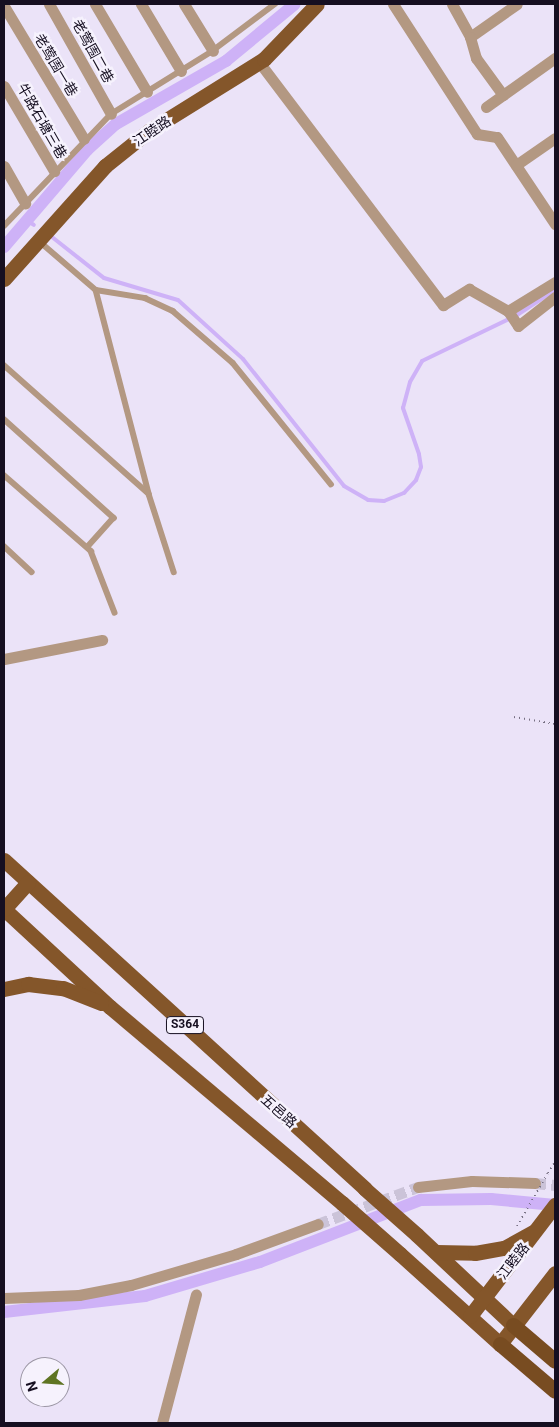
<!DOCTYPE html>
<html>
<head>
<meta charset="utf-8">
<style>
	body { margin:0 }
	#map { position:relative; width:559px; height:1427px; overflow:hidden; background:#ebe3f8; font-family:Roboto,"Noto Sans SC",sans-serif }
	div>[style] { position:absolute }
	.stream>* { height:4px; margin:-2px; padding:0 2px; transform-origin:2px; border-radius:2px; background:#ceb2f7 }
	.canal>* { height:12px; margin:-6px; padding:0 6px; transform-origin:6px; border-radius:6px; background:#ceb2f7 }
	.minor-tunnel>* { height:11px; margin-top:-5.5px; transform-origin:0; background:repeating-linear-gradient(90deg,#cbc3d8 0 11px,transparent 0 16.5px) }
	.path>* { height:2px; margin-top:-1px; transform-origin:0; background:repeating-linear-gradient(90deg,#777083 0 1px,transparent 0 5px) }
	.service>* { height:5.5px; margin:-2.75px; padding:0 2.75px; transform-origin:2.75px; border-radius:2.75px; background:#b39882 }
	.minor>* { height:11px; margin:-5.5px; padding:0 5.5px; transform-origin:5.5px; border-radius:5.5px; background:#b39882 }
	.primary>* { height:15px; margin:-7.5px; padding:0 7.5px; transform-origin:7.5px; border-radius:7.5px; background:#84562a }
	.trunk>* { height:15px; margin:-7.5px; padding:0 7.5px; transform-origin:7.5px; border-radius:7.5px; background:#784c21 }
	.path-bridge>* { height:2px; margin-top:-1px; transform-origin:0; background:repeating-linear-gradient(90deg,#777083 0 1px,transparent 0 5px) }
	.primary-bridge>* { height:15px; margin:-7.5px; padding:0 7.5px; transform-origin:7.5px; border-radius:7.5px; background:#84562a }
	span { translate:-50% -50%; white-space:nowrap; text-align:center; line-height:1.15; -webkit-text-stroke:5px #f6f2fd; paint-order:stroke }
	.shield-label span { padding:1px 4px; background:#f6f2fd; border:1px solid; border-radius:4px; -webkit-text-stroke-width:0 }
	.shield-label { font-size:12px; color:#160f21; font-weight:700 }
	.street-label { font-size:14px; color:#160f21 }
	.frame { position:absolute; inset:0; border:5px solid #160f21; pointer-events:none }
	.north { position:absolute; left:20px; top:1357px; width:50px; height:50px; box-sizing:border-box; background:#f6f2fd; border:1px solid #9c97a5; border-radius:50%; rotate:252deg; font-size:14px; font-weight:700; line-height:20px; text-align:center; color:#160f21 }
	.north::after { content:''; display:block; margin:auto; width:18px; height:22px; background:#5f7423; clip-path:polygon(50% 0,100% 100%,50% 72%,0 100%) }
</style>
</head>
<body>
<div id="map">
	<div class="stream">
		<div style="left:28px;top:221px;width:7px;rotate:34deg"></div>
		<div style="left:52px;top:237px;width:66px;rotate:38.3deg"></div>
		<div style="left:104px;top:278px;width:77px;rotate:16.6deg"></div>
		<div style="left:178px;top:300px;width:88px;rotate:42.2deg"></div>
		<div style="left:243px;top:359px;width:162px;rotate:51.5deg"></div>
		<div style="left:344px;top:486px;width:28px;rotate:30deg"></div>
		<div style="left:368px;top:500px;width:16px;rotate:4deg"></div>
		<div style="left:384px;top:501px;width:22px;rotate:-22deg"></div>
		<div style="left:404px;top:493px;width:18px;rotate:-47deg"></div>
		<div style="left:416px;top:480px;width:14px;rotate:-69deg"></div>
		<div style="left:421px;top:467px;width:13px;rotate:-99deg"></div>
		<div style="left:419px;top:454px;width:49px;rotate:-109.2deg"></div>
		<div style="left:403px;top:408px;width:27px;rotate:-75deg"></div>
		<div style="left:410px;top:382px;width:24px;rotate:-60deg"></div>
		<div style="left:422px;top:361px;width:106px;rotate:-25.8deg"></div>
		<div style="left:517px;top:315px;width:45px;rotate:-33.3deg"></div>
	</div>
	<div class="canal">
		<div style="left:4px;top:247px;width:128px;rotate:-49.4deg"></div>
		<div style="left:87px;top:150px;width:39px;rotate:-42deg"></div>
		<div style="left:116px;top:124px;width:127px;rotate:-29.8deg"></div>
		<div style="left:226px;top:61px;width:89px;rotate:-39.6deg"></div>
		<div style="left:4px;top:1312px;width:142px;rotate:-6.5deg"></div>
		<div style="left:145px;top:1296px;width:120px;rotate:-16.5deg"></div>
		<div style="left:260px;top:1262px;width:173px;rotate:-21.1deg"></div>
		<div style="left:421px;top:1200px;width:70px;rotate:-0.8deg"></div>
		<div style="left:491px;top:1199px;width:64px;rotate:5.4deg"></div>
	</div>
	<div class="minor-tunnel">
		<div style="left:535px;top:1183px;width:20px;rotate:6deg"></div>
		<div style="left:318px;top:1224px;width:107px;rotate:-20.3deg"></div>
	</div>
	<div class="path">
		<div style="left:514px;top:717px;width:42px;rotate:9.7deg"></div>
		<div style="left:548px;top:1173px;width:13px;rotate:-58deg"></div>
	</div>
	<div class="service">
		<div style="left:4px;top:226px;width:155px;rotate:-46.3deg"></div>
		<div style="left:111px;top:114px;width:118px;rotate:-31.8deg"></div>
		<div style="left:211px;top:52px;width:80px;rotate:-36.9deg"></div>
		<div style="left:38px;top:240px;width:77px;rotate:40.8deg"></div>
		<div style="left:96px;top:290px;width:211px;rotate:75.4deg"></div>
		<div style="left:149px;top:494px;width:82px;rotate:72.2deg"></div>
		<div style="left:96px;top:290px;width:50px;rotate:9.3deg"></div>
		<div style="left:145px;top:298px;width:31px;rotate:25deg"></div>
		<div style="left:173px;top:311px;width:79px;rotate:40.9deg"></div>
		<div style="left:233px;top:363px;width:156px;rotate:51deg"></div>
		<div style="left:4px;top:365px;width:193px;rotate:41.6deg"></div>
		<div style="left:4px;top:419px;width:148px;rotate:42deg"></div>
		<div style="left:114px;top:518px;width:39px;rotate:132deg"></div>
		<div style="left:4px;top:475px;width:116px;rotate:41.1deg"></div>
		<div style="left:91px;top:551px;width:66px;rotate:68.8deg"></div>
		<div style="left:4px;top:546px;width:38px;rotate:43deg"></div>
	</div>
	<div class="minor">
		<div style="left:49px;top:4px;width:126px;rotate:60.6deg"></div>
		<div style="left:95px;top:4px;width:102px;rotate:59.4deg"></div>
		<div style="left:141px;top:4px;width:78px;rotate:59.2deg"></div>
		<div style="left:184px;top:4px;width:55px;rotate:58.3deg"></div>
		<div style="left:393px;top:4px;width:155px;rotate:57.1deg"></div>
		<div style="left:477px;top:134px;width:20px;rotate:9deg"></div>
		<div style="left:497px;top:137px;width:105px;rotate:56.3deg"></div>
		<div style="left:452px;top:4px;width:38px;rotate:61deg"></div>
		<div style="left:470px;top:37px;width:57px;rotate:-35.1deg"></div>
		<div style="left:4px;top:6px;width:155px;rotate:59deg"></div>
		<div style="left:470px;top:37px;width:22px;rotate:74deg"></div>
		<div style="left:476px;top:58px;width:46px;rotate:53.9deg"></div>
		<div style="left:259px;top:62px;width:305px;rotate:52.9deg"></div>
		<div style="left:443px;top:305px;width:31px;rotate:-32deg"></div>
		<div style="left:469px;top:289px;width:45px;rotate:29.4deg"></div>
		<div style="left:508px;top:311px;width:55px;rotate:-31.7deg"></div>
		<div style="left:4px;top:86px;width:99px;rotate:59.5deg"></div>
		<div style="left:486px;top:107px;width:85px;rotate:-35.4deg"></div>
		<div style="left:516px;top:165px;width:47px;rotate:-34.7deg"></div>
		<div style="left:4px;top:166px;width:43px;rotate:60.4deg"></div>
		<div style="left:508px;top:311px;width:18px;rotate:56deg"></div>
		<div style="left:518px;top:326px;width:47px;rotate:-38.1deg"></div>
		<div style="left:4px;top:659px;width:100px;rotate:-11deg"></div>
		<div style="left:418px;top:1187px;width:54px;rotate:-6.3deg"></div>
		<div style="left:472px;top:1181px;width:63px;rotate:1.8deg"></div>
		<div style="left:4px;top:1298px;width:75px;rotate:-2.3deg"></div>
		<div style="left:79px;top:1295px;width:53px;rotate:-10.9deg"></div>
		<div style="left:131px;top:1285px;width:109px;rotate:-16.4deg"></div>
		<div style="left:236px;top:1254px;width:87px;rotate:-20.1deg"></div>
		<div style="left:162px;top:1423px;width:133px;rotate:-75.2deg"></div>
	</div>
	<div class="primary">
		<div style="left:4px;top:279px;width:152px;rotate:-48.2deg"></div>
		<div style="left:105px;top:166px;width:58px;rotate:-38.7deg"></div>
		<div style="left:150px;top:130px;width:134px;rotate:-31.9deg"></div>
		<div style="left:264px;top:59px;width:76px;rotate:-46.1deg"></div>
		<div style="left:4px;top:860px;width:488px;rotate:42.3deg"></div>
		<div style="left:4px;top:909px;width:144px;rotate:42.8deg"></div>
		<div style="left:110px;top:1007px;width:304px;rotate:40.2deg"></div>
		<div style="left:4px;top:909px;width:36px;rotate:-48deg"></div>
		<div style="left:4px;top:989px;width:25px;rotate:-12deg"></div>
		<div style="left:28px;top:984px;width:35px;rotate:7deg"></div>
		<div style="left:63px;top:988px;width:41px;rotate:21.5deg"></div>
		<div style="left:417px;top:1235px;width:132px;rotate:43.2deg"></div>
		<div style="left:436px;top:1252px;width:39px;rotate:1deg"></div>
		<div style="left:475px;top:1253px;width:29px;rotate:-10deg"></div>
		<div style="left:504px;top:1248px;width:33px;rotate:-29deg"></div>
		<div style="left:400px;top:1254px;width:135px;rotate:42deg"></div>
		<div style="left:500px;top:1344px;width:90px;rotate:-52.2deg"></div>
		<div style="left:470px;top:1316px;width:140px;rotate:-52.6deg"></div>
	</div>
	<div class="trunk">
		<div style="left:513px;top:1325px;width:55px;rotate:40.6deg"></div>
		<div style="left:500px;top:1344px;width:72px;rotate:40.5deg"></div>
	</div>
	<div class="path-bridge">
		<div style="left:517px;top:1226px;width:61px;rotate:-59.7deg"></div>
	</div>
	<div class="primary-bridge">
		<div style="left:365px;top:1189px;width:69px;rotate:41.5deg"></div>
		<div style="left:342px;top:1203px;width:77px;rotate:41.3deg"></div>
	</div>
	<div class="shield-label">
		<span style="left:185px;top:1025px">S364</span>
	</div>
	<div class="street-label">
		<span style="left:93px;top:51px;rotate:61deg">老莺围二巷</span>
		<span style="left:56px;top:65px;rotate:59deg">老莺围一巷</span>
		<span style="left:42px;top:121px;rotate:60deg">牛路石塘三巷</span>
		<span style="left:152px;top:131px;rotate:-34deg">江睦路</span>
		<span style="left:279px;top:1111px;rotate:42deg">五邑路</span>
		<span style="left:513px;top:1261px;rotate:-52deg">江睦路</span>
	</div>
	<div class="frame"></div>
	<div class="north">N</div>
</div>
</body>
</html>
